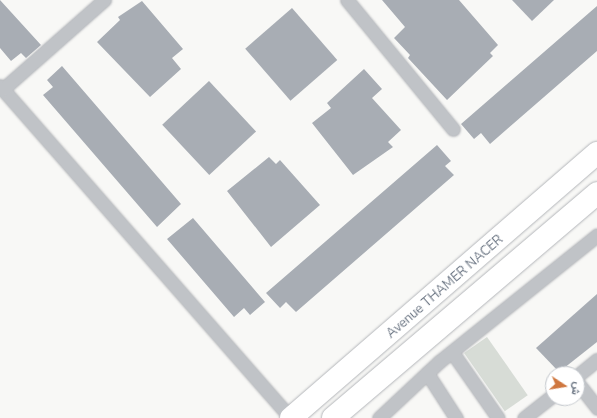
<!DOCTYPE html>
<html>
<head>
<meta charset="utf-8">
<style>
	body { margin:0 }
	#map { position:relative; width:597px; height:418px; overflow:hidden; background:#f8f8f6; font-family:"Nunito Sans",Vazirmatn,sans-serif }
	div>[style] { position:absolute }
	.green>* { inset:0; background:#d7dcd6; transform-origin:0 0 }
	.building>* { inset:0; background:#a8adb4; transform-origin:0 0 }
	.roads { filter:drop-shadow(0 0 1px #b4b6ba) drop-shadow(0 0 1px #b4b6ba) }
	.minor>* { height:13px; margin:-6.5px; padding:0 6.5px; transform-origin:6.5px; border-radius:6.5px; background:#c0c3c7 }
	.trunk>* { height:22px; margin:-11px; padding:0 11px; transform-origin:11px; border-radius:11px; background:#fff }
	span { translate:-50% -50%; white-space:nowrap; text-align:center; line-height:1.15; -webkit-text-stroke:4px #fff; paint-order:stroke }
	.street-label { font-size:13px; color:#6b7583 }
	.north { position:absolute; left:545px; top:366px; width:40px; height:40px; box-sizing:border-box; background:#fff; border:1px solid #c4c8cd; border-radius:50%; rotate:102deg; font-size:11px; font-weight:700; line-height:16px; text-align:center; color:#6b7583 }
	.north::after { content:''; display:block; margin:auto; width:14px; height:18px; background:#cf773f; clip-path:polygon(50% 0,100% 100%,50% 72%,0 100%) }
</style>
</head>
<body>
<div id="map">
	<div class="green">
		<div style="left:487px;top:337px;width:71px;height:28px;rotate:55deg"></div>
	</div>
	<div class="building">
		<div style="clip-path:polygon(0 0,41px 45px,26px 58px,21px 53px,11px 61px,0 48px)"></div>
		<div style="clip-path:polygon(382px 0,459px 0,498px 45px,490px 53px,493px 56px,447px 100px,408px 58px,410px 55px,394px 38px,405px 27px)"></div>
		<div style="clip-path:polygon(512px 0,554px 0,532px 21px)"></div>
		<div style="clip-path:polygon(142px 1px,183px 49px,172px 58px,181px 69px,150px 97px,97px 42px,120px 20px,118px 17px)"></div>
		<div style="clip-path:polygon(597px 6px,597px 51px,490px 144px,481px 133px,474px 139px,461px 124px)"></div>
		<div style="left:292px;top:8px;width:69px;height:62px;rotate:49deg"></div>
		<div style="clip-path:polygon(62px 66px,181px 204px,157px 227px,43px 95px,53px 87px,47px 80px)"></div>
		<div style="clip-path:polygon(364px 69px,382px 89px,372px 98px,401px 130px,388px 142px,393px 147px,353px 175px,312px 123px,331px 108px,327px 103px)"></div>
		<div style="left:209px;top:81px;width:69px;height:64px;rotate:47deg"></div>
		<div style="clip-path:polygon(437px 145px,451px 161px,445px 166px,454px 175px,296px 312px,286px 302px,280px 308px,266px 293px)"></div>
		<div style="clip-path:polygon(269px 157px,276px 164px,280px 160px,320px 205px,271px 247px,227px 191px)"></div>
		<div style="clip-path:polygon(193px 218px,265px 302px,250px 315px,244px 308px,234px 317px,167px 239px)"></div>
		<div style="clip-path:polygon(597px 294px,597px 342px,559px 372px,536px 348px)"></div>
	</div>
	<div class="roads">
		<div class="minor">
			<div style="left:347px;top:0;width:167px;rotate:50.6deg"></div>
			<div style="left:0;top:86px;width:441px;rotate:48.8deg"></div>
			<div style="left:3px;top:89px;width:135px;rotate:-41.4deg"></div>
			<div style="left:452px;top:352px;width:80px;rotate:55.1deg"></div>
			<div style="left:427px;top:373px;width:54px;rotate:57.2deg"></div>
			<div style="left:577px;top:376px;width:26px;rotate:-39deg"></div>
			<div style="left:577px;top:382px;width:33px;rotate:52deg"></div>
			<div style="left:379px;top:418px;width:83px;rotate:-43.1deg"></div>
			<div style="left:440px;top:361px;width:201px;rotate:-38.7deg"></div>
			<div style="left:524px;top:418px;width:37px;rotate:-38deg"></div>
		</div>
		<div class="trunk">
			<div style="left:291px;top:418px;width:405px;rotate:-40.9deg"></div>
			<div style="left:333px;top:418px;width:347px;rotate:-40.4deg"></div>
		</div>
	</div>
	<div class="street-label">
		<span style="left:445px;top:287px;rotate:-41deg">Avenue THAMER NACER</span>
	</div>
	<div class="north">ش</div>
</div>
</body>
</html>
